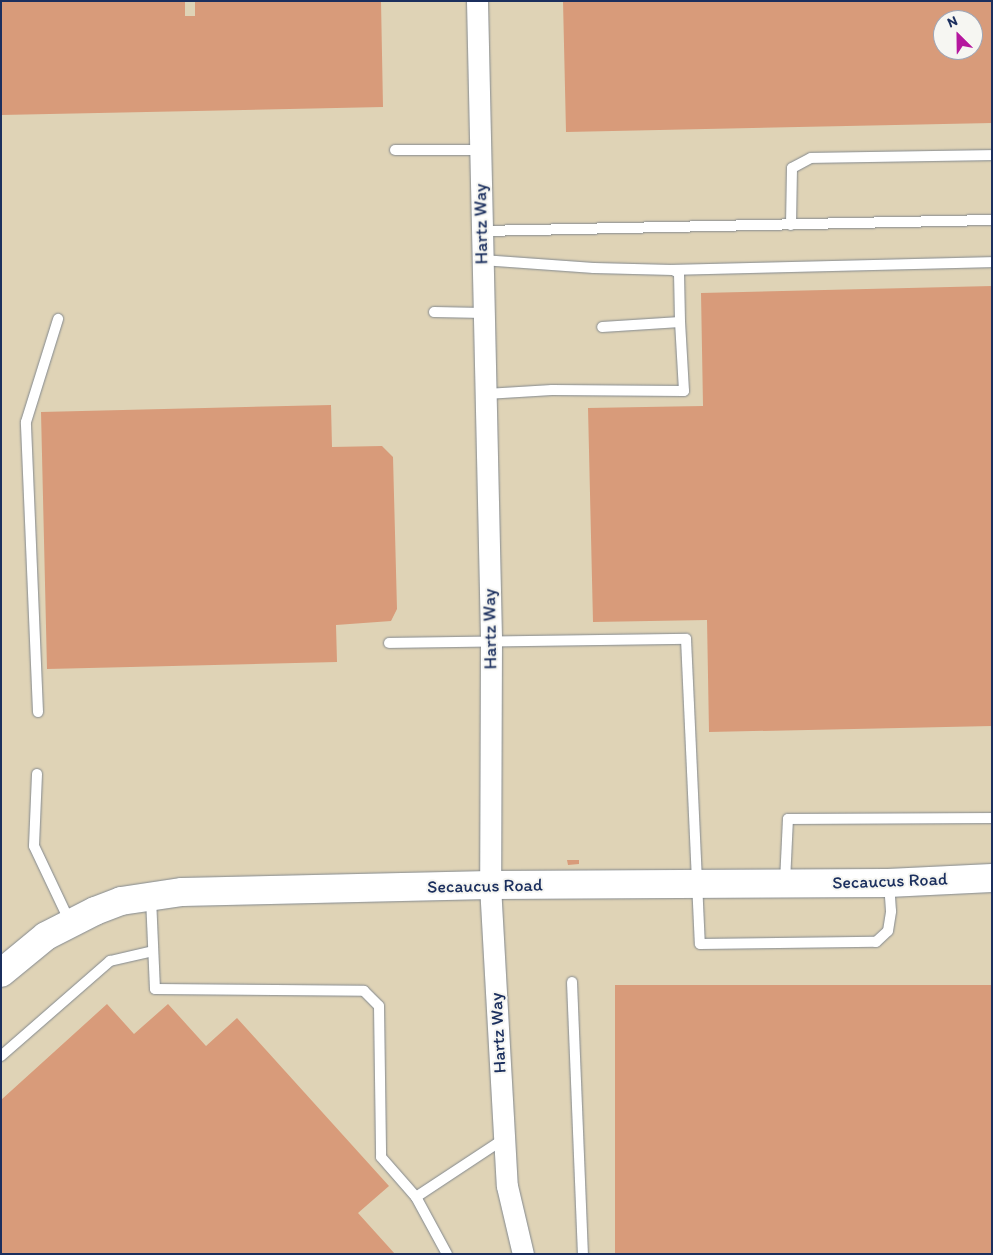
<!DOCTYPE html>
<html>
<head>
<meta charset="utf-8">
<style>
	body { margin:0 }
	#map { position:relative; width:993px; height:1255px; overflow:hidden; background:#eae0bd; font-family:Itim,sans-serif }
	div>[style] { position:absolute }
	.built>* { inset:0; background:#dfd3b6 }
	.building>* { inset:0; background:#d89b7a; transform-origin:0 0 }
	.roads { filter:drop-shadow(0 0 1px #82888e) drop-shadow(0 0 1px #82888e) }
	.service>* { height:10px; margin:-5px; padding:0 5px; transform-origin:5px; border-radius:5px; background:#fff }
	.minor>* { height:21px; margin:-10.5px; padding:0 10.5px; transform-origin:10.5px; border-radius:10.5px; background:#fff }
	.secondary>* { height:28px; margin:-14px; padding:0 14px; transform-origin:14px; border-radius:14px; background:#fff }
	span { translate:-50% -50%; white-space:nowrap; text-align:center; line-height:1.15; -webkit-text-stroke:4px #f6f6f2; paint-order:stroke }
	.street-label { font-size:18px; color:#1b2f5e }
	.frame { position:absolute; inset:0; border:2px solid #1b2f5e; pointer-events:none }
	.north { position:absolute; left:933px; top:10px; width:50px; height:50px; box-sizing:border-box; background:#f6f6f2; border:1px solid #9ea6b7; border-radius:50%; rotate:337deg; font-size:14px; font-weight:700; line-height:20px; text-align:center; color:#1b2f5e }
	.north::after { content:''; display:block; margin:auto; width:18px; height:22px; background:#b5179e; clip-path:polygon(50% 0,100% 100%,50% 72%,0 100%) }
</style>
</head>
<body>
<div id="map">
	<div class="built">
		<div style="clip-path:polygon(evenodd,1px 1px,992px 1px,992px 1254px,1px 1254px,1px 1px,943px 20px,973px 20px,973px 50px,943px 50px,943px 20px)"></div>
	</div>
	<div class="building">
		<div style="clip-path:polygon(1px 1px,185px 1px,185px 16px,195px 16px,195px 1px,381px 1px,383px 107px,1px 115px)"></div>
		<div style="clip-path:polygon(evenodd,563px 1px,992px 1px,992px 123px,566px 132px,563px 1px,943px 20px,973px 20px,973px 50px,943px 50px,943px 20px)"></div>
		<div style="clip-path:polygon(992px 286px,992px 726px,709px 732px,707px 620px,593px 622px,588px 408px,703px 406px,701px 293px)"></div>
		<div style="clip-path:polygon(331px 405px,332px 447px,382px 446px,393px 457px,397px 609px,391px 621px,336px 625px,337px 662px,47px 669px,41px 412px)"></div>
		<div style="clip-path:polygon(567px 860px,579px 860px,579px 864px,568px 865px)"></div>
		<div style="left:992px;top:985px;width:269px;height:377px;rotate:90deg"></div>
		<div style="clip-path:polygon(107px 1004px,134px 1034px,168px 1004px,206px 1046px,237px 1018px,389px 1186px,358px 1213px,395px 1254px,1px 1254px,1px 1100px)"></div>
	</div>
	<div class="roads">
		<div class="service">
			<div style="left:395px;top:150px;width:85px"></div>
			<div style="left:791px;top:225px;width:57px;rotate:-89deg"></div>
			<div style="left:792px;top:168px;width:21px;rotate:-28deg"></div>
			<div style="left:811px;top:158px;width:181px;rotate:-0.9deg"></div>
			<div style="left:482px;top:231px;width:510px;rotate:-1.24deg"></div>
			<div style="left:482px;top:260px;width:112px;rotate:4.1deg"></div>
			<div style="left:594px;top:268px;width:79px;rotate:1.5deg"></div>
			<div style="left:673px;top:270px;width:7px;rotate:27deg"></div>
			<div style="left:679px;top:273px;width:49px;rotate:88.8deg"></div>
			<div style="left:673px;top:270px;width:319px;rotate:-1.4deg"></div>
			<div style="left:434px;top:312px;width:50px;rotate:1.1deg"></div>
			<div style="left:486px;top:394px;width:66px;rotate:-3.5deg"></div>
			<div style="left:552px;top:390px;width:132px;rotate:0.4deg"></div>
			<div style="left:684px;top:391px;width:69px;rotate:-93.3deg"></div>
			<div style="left:680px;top:322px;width:78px;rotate:176.3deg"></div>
			<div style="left:389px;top:643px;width:297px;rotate:-0.8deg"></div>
			<div style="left:686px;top:639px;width:305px;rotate:87.4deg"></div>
			<div style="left:700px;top:944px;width:176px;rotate:-0.7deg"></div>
			<div style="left:876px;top:942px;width:16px;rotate:-43deg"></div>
			<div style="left:888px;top:931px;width:20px;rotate:-81deg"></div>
			<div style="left:891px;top:911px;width:27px;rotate:-94deg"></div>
			<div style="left:38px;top:712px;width:290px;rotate:-92.4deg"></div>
			<div style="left:26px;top:422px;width:108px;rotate:-72.7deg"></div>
			<div style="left:37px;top:774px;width:72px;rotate:92.4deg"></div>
			<div style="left:34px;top:846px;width:84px;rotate:64.7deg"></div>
			<div style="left:785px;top:882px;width:63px;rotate:-87.3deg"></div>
			<div style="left:788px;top:819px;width:204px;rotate:-0.3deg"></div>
			<div style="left:151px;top:898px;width:91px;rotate:87.5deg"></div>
			<div style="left:155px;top:989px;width:209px;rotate:0.5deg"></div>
			<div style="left:364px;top:991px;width:21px;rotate:45deg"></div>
			<div style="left:379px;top:1006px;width:151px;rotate:89.2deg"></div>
			<div style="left:381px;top:1157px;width:53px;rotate:48.8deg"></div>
			<div style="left:416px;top:1197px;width:105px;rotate:-33.4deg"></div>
			<div style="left:572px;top:982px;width:272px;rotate:87.7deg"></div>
			<div style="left:1px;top:1056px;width:145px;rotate:-41.1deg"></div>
			<div style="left:110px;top:961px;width:44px;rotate:-13.1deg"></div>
			<div style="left:416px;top:1197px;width:65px;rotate:61.5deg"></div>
		</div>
		<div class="minor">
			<div style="left:477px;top:1px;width:639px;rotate:88.74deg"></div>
			<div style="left:491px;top:640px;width:245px;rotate:90.2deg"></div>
			<div style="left:490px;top:885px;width:301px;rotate:86.8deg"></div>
			<div style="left:507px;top:1186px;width:70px;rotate:76.8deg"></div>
		</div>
		<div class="secondary">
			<div style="left:1px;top:973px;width:58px;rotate:-39.4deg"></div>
			<div style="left:46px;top:936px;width:55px;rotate:-27deg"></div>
			<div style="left:95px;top:911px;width:28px;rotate:-21deg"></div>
			<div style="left:121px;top:901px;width:62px;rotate:-8.4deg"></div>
			<div style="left:182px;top:892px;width:308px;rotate:-1.3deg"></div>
			<div style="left:490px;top:885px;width:398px;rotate:-0.3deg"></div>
			<div style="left:888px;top:883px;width:104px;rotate:-2.8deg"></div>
		</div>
	</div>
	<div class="street-label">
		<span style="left:481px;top:224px;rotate:-91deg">Hartz Way</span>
		<span style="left:490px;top:629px;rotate:-91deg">Hartz Way</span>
		<span style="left:890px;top:881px;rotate:-2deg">Secaucus Road</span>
		<span style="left:485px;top:886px;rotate:-1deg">Secaucus Road</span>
		<span style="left:498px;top:1033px;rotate:-93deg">Hartz Way</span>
	</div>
	<div class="frame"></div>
	<div class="north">N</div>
</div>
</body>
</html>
